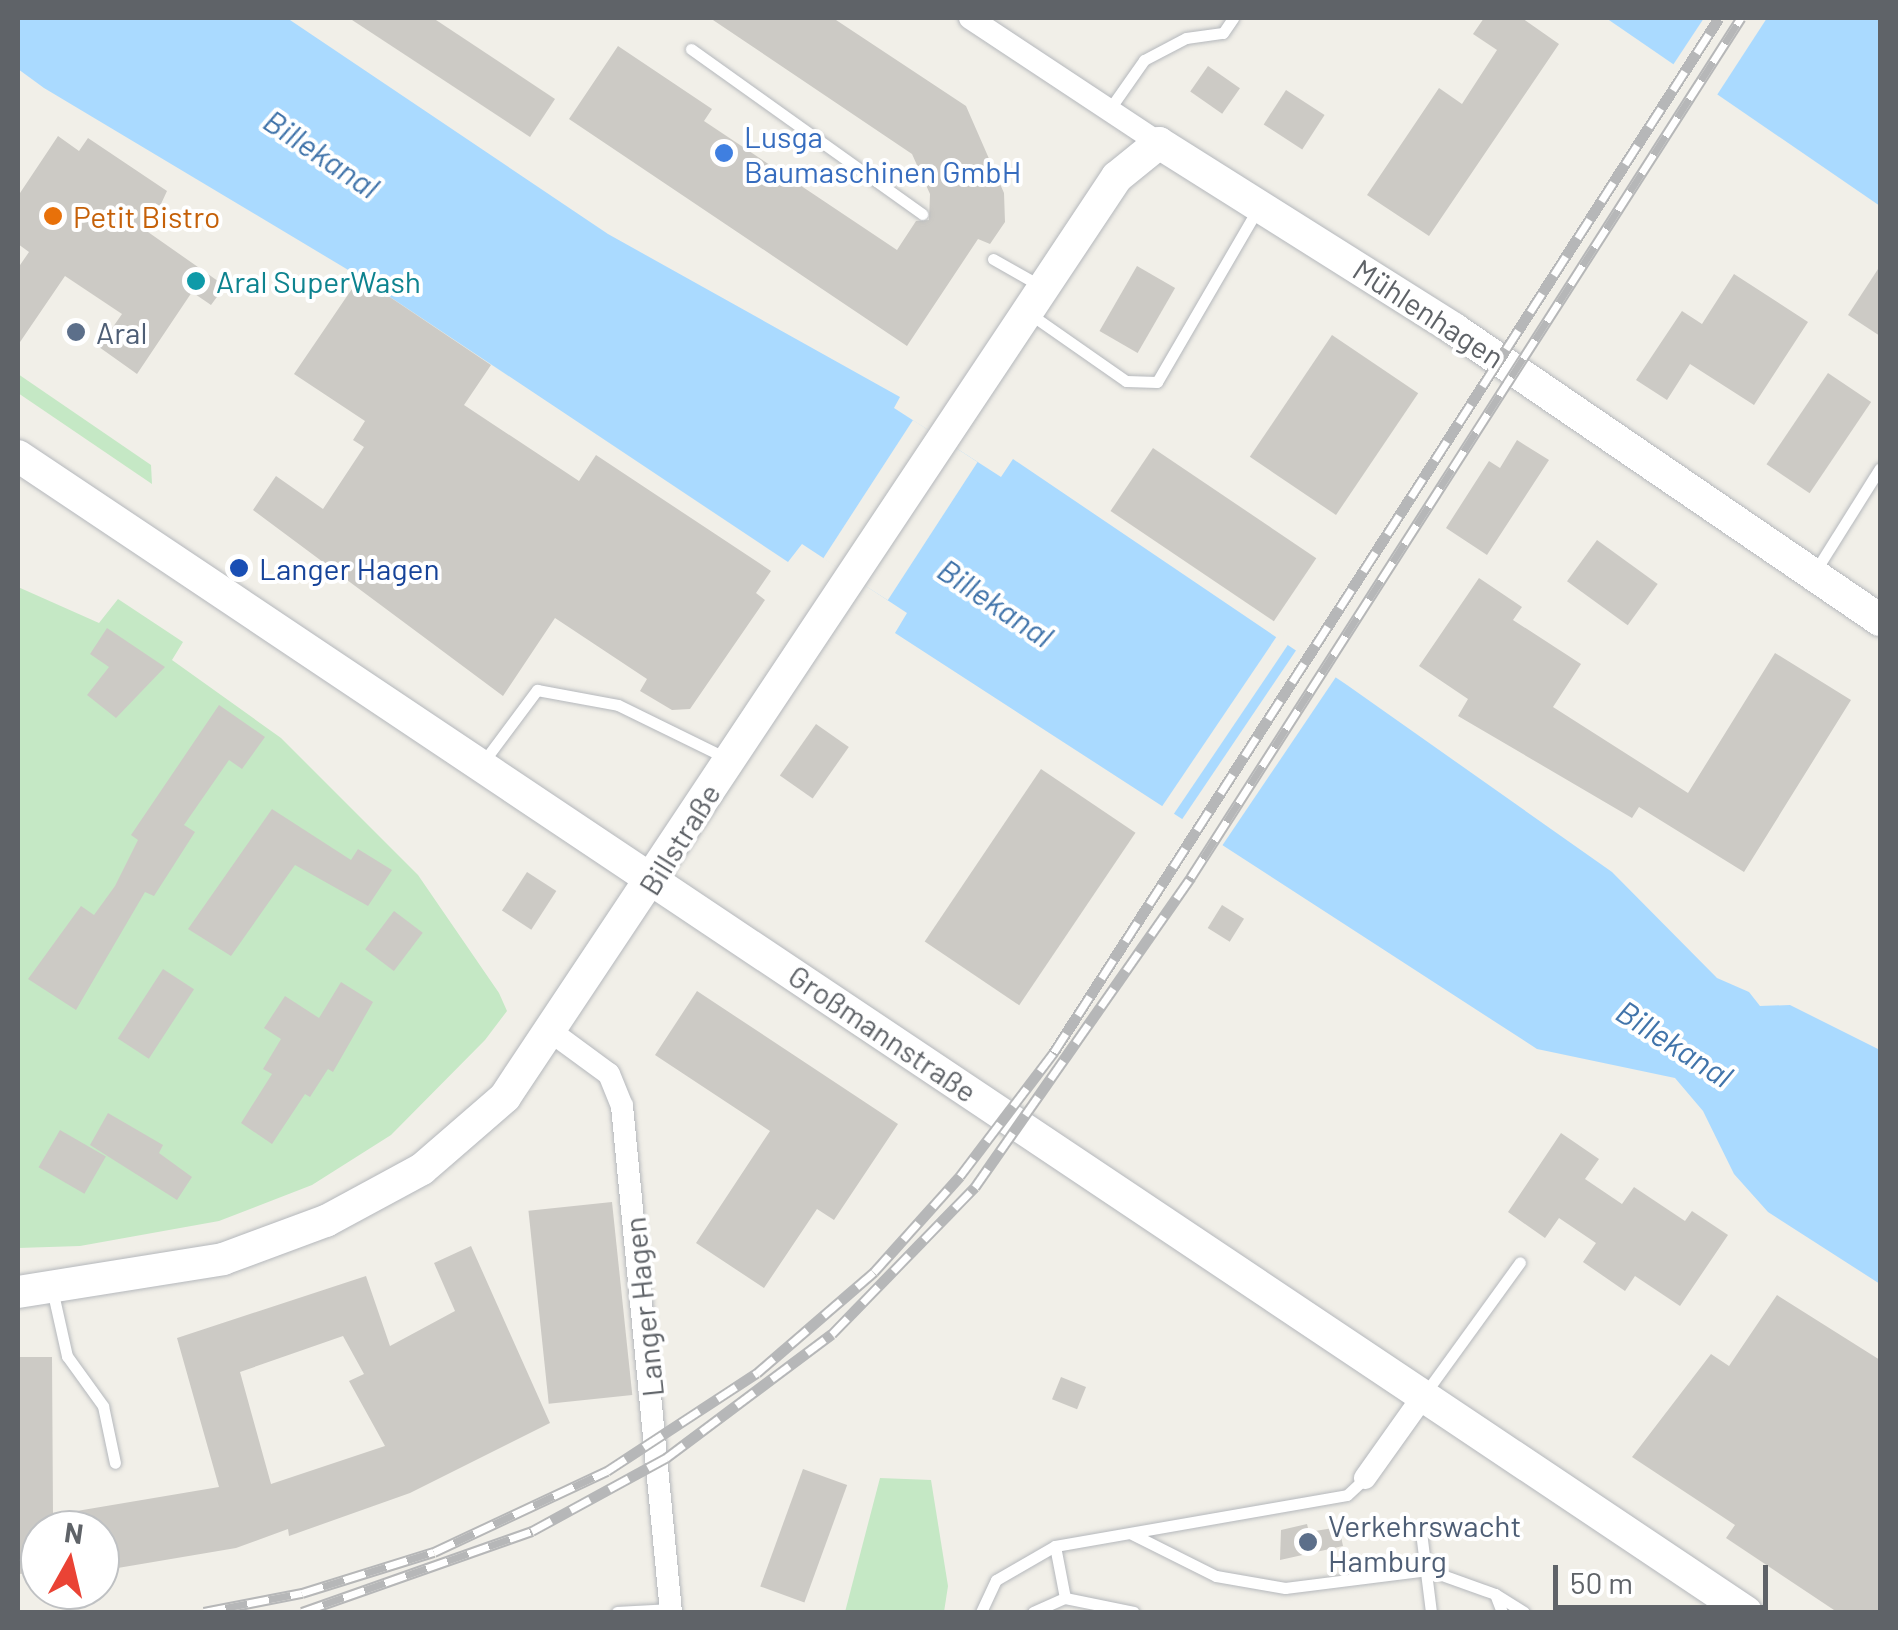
<!DOCTYPE html>
<html>
<head>
<meta charset="utf-8">
<style>
	body { margin:0 }
	#map { position:relative; width:1898px; height:1630px; overflow:hidden; background:#f1efe8; font-family:Barlow,sans-serif }
	div>[style] { position:absolute }
	.green>* { inset:0; background:#c5e8c5 }
	.water>* { inset:0; background:#aadaff }
	.pier>* { inset:0; background:#f1efe8; transform-origin:0 0 }
	.building>* { inset:0; background:#cccac5; transform-origin:0 0 }
	.roads { filter:drop-shadow(0 0 2px #b5b8bc) drop-shadow(0 0 2px #b5b8bc) }
	.lane>* { height:11px; margin:-5.5px; padding:0 5.5px; transform-origin:5.5px; border-radius:5.5px; background:#fff }
	.street>* { height:22px; margin:-11px; padding:0 11px; transform-origin:11px; border-radius:11px; background:#fff }
	.secondary>* { height:32px; margin:-16px; padding:0 16px; transform-origin:16px; border-radius:16px; background:#fff }
	.rail>* { height:11px; margin-top:-5.5px; transform-origin:0; background:repeating-linear-gradient(90deg,#fff 0 22px,#b6b7b8 0 44px); box-sizing:border-box; border-block:2px solid #b6b7b8 }
	.dots>* { width:28px; height:28px; translate:-50% -50%; box-sizing:border-box; border:5px solid #fff; border-radius:50% }
	span { translate:-50% -50%; white-space:nowrap; text-align:center; line-height:1.15; -webkit-text-stroke:8px #fff; paint-order:stroke }
	.shop-label { font-size:30px; color:#366cbe }
	.left { translate:0 -50%; text-align:left }
	.food-label { font-size:30px; color:#c56008 }
	.culture-label { font-size:30px; color:#0d838f }
	.street-label { font-size:30px; color:#5f6368 }
	.service-label { font-size:30px; color:#4e5e75 }
	.transit-label { font-size:30px; color:#164399 }
	.water-label { font-size:32px; color:#4174aa; font-style:italic }
	.frame { position:absolute; inset:0; border:20px solid #5f6368; pointer-events:none }
	.north { position:absolute; left:20px; top:1510px; width:100px; height:100px; box-sizing:border-box; background:#fff; border:2px solid #bfc1c3; border-radius:50%; rotate:8deg; font-size:28px; font-weight:700; line-height:40px; text-align:center; color:#5f6368 }
	.north::after { content:''; display:block; margin:auto; width:35px; height:45px; background:#ea4335; clip-path:polygon(50% 0,100% 100%,50% 72%,0 100%) }
	.scale { position:absolute; left:1553px; top:1565px; width:215px; height:45px; box-sizing:border-box; border:5px solid #5f6368; border-top:0; padding-left:12px; font-size:30px; line-height:35px; white-space:nowrap; color:#5f6368; -webkit-text-stroke:8px #fff; paint-order:stroke }
</style>
</head>
<body>
<div id="map">
	<div class="green">
		<div style="clip-path:polygon(18px 374px,151px 465px,152px 484px,18px 393px)"></div>
		<div style="clip-path:polygon(18px 587px,99px 623px,118px 599px,183px 642px,172px 660px,281px 738px,418px 875px,499px 993px,507px 1011px,485px 1040px,391px 1135px,312px 1185px,219px 1221px,80px 1246px,18px 1248px)"></div>
		<div style="clip-path:polygon(880px 1478px,931px 1480px,948px 1586px,944px 1612px,845px 1612px)"></div>
	</div>
	<div class="water">
		<div style="clip-path:polygon(18px 18px,287px 18px,608px 234px,900px 397px,894px 408px,1001px 477px,1013px 459px,1347px 685px,1612px 872px,1717px 978px,1749px 992px,1760px 1006px,1790px 1005px,1880px 1050px,1880px 1284px,1768px 1212px,1734px 1174px,1703px 1111px,1675px 1078px,1537px 1049px,895px 633px,907px 613px,802px 544px,788px 562px,360px 277px,44px 88px,18px 69px)"></div>
		<div style="clip-path:polygon(1606px 18px,1880px 18px,1880px 206px)"></div>
	</div>
	<div class="pier">
		<div style="clip-path:polygon(1704px 18px,1767px 18px,1715px 98px,1671px 68px)"></div>
		<div style="left:913px;top:420px;width:77px;height:165px;rotate:33deg"></div>
		<div style="left:1279px;top:633px;width:14px;height:212px;rotate:34deg"></div>
		<div style="left:1299px;top:646px;width:48px;height:212px;rotate:34deg"></div>
	</div>
	<div class="building">
		<div style="clip-path:polygon(349px 18px,433px 18px,555px 99px,530px 137px)"></div>
		<div style="clip-path:polygon(710px 18px,833px 18px,966px 106px,1004px 193px,1005px 222px,990px 244px,978px 239px,907px 346px,569px 119px,618px 46px,712px 109px,704px 121px,897px 250px,916px 221px,929px 220px,930px 194px,912px 154px)"></div>
		<div style="clip-path:polygon(1484px 18px,1522px 18px,1559px 44px,1429px 236px,1367px 195px,1439px 88px,1462px 104px,1497px 50px,1473px 34px)"></div>
		<div style="left:1208px;top:66px;width:39px;height:31px;rotate:35deg"></div>
		<div style="left:1286px;top:90px;width:46px;height:41px;rotate:33deg"></div>
		<div style="clip-path:polygon(58px 136px,79px 151px,88px 138px,167px 191px,148px 232px,225px 286px,211px 305px,192px 292px,137px 374px,99px 347px,122px 314px,65px 276px,18px 345px,18px 268px,29px 252px,18px 244px,18px 196px)"></div>
		<div style="left:1137px;top:266px;width:44px;height:75px;rotate:30deg"></div>
		<div style="clip-path:polygon(1880px 266px,1880px 336px,1848px 315px)"></div>
		<div style="clip-path:polygon(1734px 274px,1808px 322px,1754px 405px,1690px 364px,1667px 400px,1636px 380px,1682px 311px,1702px 324px)"></div>
		<div style="clip-path:polygon(360px 277px,491px 365px,464px 405px,579px 481px,596px 455px,771px 571px,756px 593px,765px 600px,690px 709px,672px 710px,640px 691px,647px 679px,555px 618px,503px 696px,253px 510px,276px 476px,323px 509px,364px 447px,353px 440px,365px 421px,294px 374px)"></div>
		<div style="left:1332px;top:335px;width:104px;height:147px;rotate:34deg"></div>
		<div style="left:1828px;top:373px;width:52px;height:110px;rotate:34deg"></div>
		<div style="clip-path:polygon(1517px 440px,1549px 460px,1487px 555px,1446px 528px,1489px 461px,1500px 468px)"></div>
		<div style="left:1153px;top:448px;width:197px;height:76px;rotate:34deg"></div>
		<div style="left:1597px;top:540px;width:75px;height:51px;rotate:36deg"></div>
		<div style="clip-path:polygon(1479px 578px,1522px 607px,1513px 620px,1581px 664px,1553px 707px,1688px 793px,1775px 653px,1851px 700px,1744px 872px,1639px 807px,1632px 818px,1458px 716px,1468px 699px,1419px 666px)"></div>
		<div style="clip-path:polygon(107px 628px,165px 667px,116px 718px,87px 695px,109px 667px,90px 654px)"></div>
		<div style="clip-path:polygon(219px 705px,265px 737px,242px 769px,229px 760px,184px 825px,195px 832px,154px 896px,145px 892px,76px 1010px,28px 979px,81px 906px,94px 915px,115px 886px,138px 840px,131px 835px)"></div>
		<div style="left:816px;top:724px;width:40px;height:63px;rotate:35deg"></div>
		<div style="left:1041px;top:769px;width:114px;height:208px;rotate:34deg"></div>
		<div style="clip-path:polygon(272px 809px,351px 860px,358px 849px,392px 870px,368px 906px,295px 865px,231px 956px,188px 929px)"></div>
		<div style="left:527px;top:872px;width:35px;height:46px;rotate:33deg"></div>
		<div style="left:1222px;top:905px;width:26px;height:27px;rotate:32deg"></div>
		<div style="left:394px;top:911px;width:36px;height:48px;rotate:37deg"></div>
		<div style="left:163px;top:969px;width:37px;height:83px;rotate:33deg"></div>
		<div style="clip-path:polygon(341px 982px,373px 1002px,333px 1072px,328px 1069px,310px 1097px,305px 1094px,272px 1144px,241px 1123px,272px 1074px,263px 1069px,281px 1039px,264px 1028px,285px 996px,319px 1018px)"></div>
		<div style="clip-path:polygon(697px 991px,898px 1124px,834px 1220px,817px 1209px,764px 1288px,696px 1243px,770px 1131px,655px 1055px)"></div>
		<div style="clip-path:polygon(108px 1113px,163px 1145px,159px 1153px,192px 1177px,177px 1200px,90px 1145px)"></div>
		<div style="left:60px;top:1130px;width:53px;height:43px;rotate:30deg"></div>
		<div style="clip-path:polygon(1561px 1133px,1599px 1159px,1585px 1179px,1622px 1204px,1634px 1187px,1685px 1221px,1692px 1211px,1728px 1235px,1680px 1306px,1635px 1276px,1625px 1291px,1583px 1262px,1596px 1243px,1559px 1218px,1545px 1238px,1508px 1212px)"></div>
		<div style="left:612px;top:1202px;width:194px;height:84px;rotate:84deg"></div>
		<div style="clip-path:polygon(evenodd,471px 1246px,550px 1423px,410px 1493px,289px 1536px,288px 1529px,236px 1548px,100px 1571px,100px 1530px,40px 1530px,40px 1573px,18px 1574px,18px 1357px,52px 1357px,53px 1515px,219px 1487px,177px 1338px,366px 1276px,390px 1346px,455px 1311px,434px 1263px,471px 1246px,343px 1336px,364px 1374px,349px 1381px,385px 1446px,271px 1484px,240px 1372px,343px 1336px)"></div>
		<div style="clip-path:polygon(1777px 1295px,1880px 1360px,1880px 1612px,1837px 1612px,1726px 1538px,1735px 1525px,1632px 1457px,1711px 1354px,1729px 1366px)"></div>
		<div style="left:1061px;top:1377px;width:27px;height:24px;rotate:22deg"></div>
		<div style="left:803px;top:1469px;width:47px;height:125px;rotate:20deg"></div>
		<div style="clip-path:polygon(1307px 1524px,1309px 1532px,1339px 1527px,1343px 1546px,1280px 1560px,1281px 1530px)"></div>
	</div>
	<div class="roads">
		<div class="lane">
			<div style="left:691px;top:49px;width:284px;rotate:35.5deg"></div>
			<div style="left:1109px;top:110px;width:61px;rotate:-55deg"></div>
			<div style="left:1144px;top:60px;width:47px;rotate:-27.6deg"></div>
			<div style="left:1186px;top:38px;width:37px;rotate:-8deg"></div>
			<div style="left:1223px;top:33px;width:18px;rotate:-56deg"></div>
			<div style="left:993px;top:259px;width:53px;rotate:29.5deg"></div>
			<div style="left:1030px;top:314px;width:117px;rotate:34.9deg"></div>
			<div style="left:1126px;top:381px;width:31px;rotate:2deg"></div>
			<div style="left:1157px;top:382px;width:203px;rotate:-59.8deg"></div>
			<div style="left:1816px;top:570px;width:120px;rotate:-57.9deg"></div>
			<div style="left:484px;top:761px;width:89px;rotate:-53.3deg"></div>
			<div style="left:537px;top:690px;width:82px;rotate:10.5deg"></div>
			<div style="left:618px;top:705px;width:123px;rotate:26.1deg"></div>
			<div style="left:52px;top:1289px;width:69px;rotate:77.4deg"></div>
			<div style="left:67px;top:1356px;width:62px;rotate:54.2deg"></div>
			<div style="left:103px;top:1406px;width:58px;rotate:78.1deg"></div>
			<div style="left:1426px;top:1392px;width:160px;rotate:-54.1deg"></div>
			<div style="left:1421px;top:1532px;width:81px;rotate:82.9deg"></div>
			<div style="left:1132px;top:1534px;width:94px;rotate:26.6deg"></div>
			<div style="left:1216px;top:1576px;width:70px;rotate:9.9deg"></div>
			<div style="left:1285px;top:1588px;width:144px;rotate:-7.2deg"></div>
			<div style="left:1428px;top:1570px;width:71px;rotate:19.7deg"></div>
			<div style="left:1495px;top:1594px;width:19px;rotate:69deg"></div>
			<div style="left:1055px;top:1546px;width:53px;rotate:79.1deg"></div>
			<div style="left:1495px;top:1594px;width:34px;rotate:32deg"></div>
			<div style="left:617px;top:1612px;width:54px;rotate:-3.2deg"></div>
			<div style="left:981px;top:1612px;width:35px;rotate:-65deg"></div>
			<div style="left:996px;top:1580px;width:68px;rotate:-30deg"></div>
			<div style="left:1055px;top:1546px;width:296px;rotate:-9.9deg"></div>
			<div style="left:1347px;top:1495px;width:25px;rotate:-43deg"></div>
			<div style="left:1033px;top:1612px;width:35px;rotate:-24deg"></div>
			<div style="left:1065px;top:1598px;width:70px;rotate:11.5deg"></div>
		</div>
		<div class="street">
			<div style="left:970px;top:18px;width:227px;rotate:33.5deg"></div>
			<div style="left:553px;top:1033px;width:69px;rotate:36.2deg"></div>
			<div style="left:609px;top:1074px;width:35px;rotate:68deg"></div>
			<div style="left:622px;top:1106px;width:508px;rotate:84.47deg"></div>
			<div style="left:1365px;top:1478px;width:102px;rotate:-54.6deg"></div>
		</div>
		<div class="secondary">
			<div style="left:18px;top:456px;width:2079px;rotate:33.78deg"></div>
			<div style="left:18px;top:1292px;width:208px;rotate:-9.1deg"></div>
			<div style="left:223px;top:1259px;width:110px;rotate:-20.3deg"></div>
			<div style="left:326px;top:1221px;width:109px;rotate:-28.4deg"></div>
			<div style="left:422px;top:1169px;width:110px;rotate:-40.9deg"></div>
			<div style="left:505px;top:1097px;width:1105px;rotate:-56.37deg"></div>
			<div style="left:1117px;top:177px;width:54px;rotate:-39deg"></div>
			<div style="left:1159px;top:143px;width:349px;rotate:32.2deg"></div>
			<div style="left:1454px;top:329px;width:516px;rotate:34.34deg"></div>
		</div>
	</div>
	<div class="rail">
		<div style="left:204px;top:1612px;width:100px;rotate:-11deg"></div>
		<div style="left:302px;top:1593px;width:138px;rotate:-17.3deg"></div>
		<div style="left:434px;top:1552px;width:191px;rotate:-25.1deg"></div>
		<div style="left:607px;top:1471px;width:179px;rotate:-33.2deg"></div>
		<div style="left:757px;top:1373px;width:155px;rotate:-40.8deg"></div>
		<div style="left:874px;top:1272px;width:129px;rotate:-48.1deg"></div>
		<div style="left:960px;top:1176px;width:156px;rotate:-52.8deg"></div>
		<div style="left:1054px;top:1052px;width:1229px;rotate:-57.25deg"></div>
		<div style="left:302px;top:1612px;width:244px;rotate:-19.4deg"></div>
		<div style="left:532px;top:1531px;width:153px;rotate:-28.6deg"></div>
		<div style="left:666px;top:1458px;width:207px;rotate:-36.8deg"></div>
		<div style="left:832px;top:1334px;width:205px;rotate:-45.8deg"></div>
		<div style="left:975px;top:1187px;width:378px;rotate:-55.1deg"></div>
		<div style="left:1191px;top:877px;width:1020px;rotate:-57.37deg"></div>
	</div>
	<div class="dots">
		<div style="left:724px;top:153px;background:#3f7fe0"></div>
		<div style="left:53px;top:216px;background:#e8710a"></div>
		<div style="left:196px;top:281px;background:#0f9aa8"></div>
		<div style="left:76px;top:332px;background:#5c6f8a"></div>
		<div style="left:239px;top:568px;background:#1a4fb4"></div>
		<div style="left:1308px;top:1542px;background:#5c6f8a"></div>
	</div>
	<div class="shop-label">
		<span class="left" style="left:744px;top:153px">Lusga<br>Baumaschinen GmbH</span>
	</div>
	<div class="food-label">
		<span class="left" style="left:73px;top:216px">Petit Bistro</span>
	</div>
	<div class="culture-label">
		<span class="left" style="left:216px;top:281px">Aral SuperWash</span>
	</div>
	<div class="street-label">
		<span style="left:1429px;top:313px;rotate:33deg">Mühlenhagen</span>
		<span style="left:679px;top:839px;rotate:-58deg">Billstraße</span>
		<span style="left:883px;top:1033px;rotate:34deg">Großmannstraße</span>
		<span style="left:643px;top:1307px;rotate:-96deg">Langer Hagen</span>
	</div>
	<div class="service-label">
		<span class="left" style="left:96px;top:332px">Aral</span>
		<span class="left" style="left:1328px;top:1542px">Verkehrswacht<br>Hamburg</span>
	</div>
	<div class="transit-label">
		<span class="left" style="left:259px;top:568px">Langer Hagen</span>
	</div>
	<div class="water-label">
		<span style="left:322px;top:153px;rotate:34deg">Billekanal</span>
		<span style="left:996px;top:602px;rotate:34deg">Billekanal</span>
		<span style="left:1675px;top:1043px;rotate:33deg">Billekanal</span>
	</div>
	<div class="frame"></div>
	<div class="north">N</div>
	<div class="scale">50 m</div>
</div>
</body>
</html>
